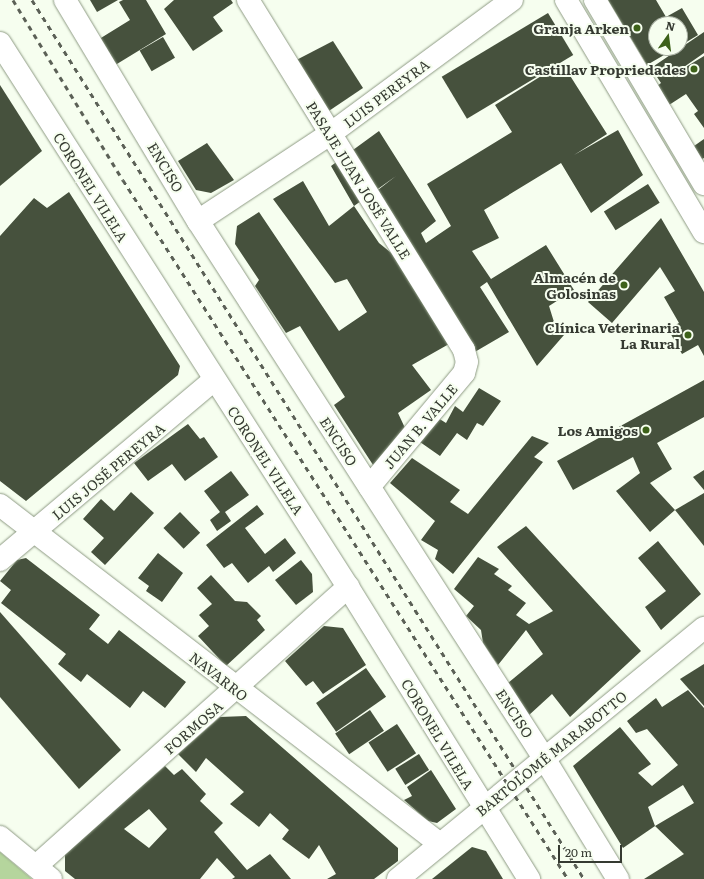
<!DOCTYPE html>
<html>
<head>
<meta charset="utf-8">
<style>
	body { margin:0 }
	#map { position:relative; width:704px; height:879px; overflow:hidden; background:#f6feef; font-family:Literata,serif }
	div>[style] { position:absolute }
	.green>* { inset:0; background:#b5d59d }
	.building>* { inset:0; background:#46513d; transform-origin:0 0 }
	.roads { filter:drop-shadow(0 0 1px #8e9b84) drop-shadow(0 0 1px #8e9b84) }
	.street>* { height:22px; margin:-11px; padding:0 11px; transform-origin:11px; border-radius:11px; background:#fff }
	.secondary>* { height:22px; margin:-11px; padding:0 11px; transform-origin:11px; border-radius:11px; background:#fff }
	.rail>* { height:3px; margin-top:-1.5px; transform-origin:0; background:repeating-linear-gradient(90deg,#5b6056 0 5px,transparent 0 10px) }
	.dots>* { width:11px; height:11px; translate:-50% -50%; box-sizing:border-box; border:2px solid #f6feef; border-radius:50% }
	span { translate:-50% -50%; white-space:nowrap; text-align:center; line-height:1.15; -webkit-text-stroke:4px #f6feef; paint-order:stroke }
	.poi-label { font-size:14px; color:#353a31; font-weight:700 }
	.right { translate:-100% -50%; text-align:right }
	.street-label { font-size:14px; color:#353a31 }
	.north { position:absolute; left:648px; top:16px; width:40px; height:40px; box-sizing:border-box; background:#f6feef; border:1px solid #a9b0a3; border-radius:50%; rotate:14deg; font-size:11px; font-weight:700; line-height:16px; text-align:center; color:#353a31 }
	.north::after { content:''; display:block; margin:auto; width:14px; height:18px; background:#3d6119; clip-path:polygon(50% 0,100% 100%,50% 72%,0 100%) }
	.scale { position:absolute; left:558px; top:845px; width:64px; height:18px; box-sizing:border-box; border:2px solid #353a31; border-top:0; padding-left:5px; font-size:12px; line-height:14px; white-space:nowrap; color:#353a31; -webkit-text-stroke:3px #f6feef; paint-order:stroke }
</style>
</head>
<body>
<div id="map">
	<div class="green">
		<div style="clip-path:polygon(0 852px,32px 879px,0 879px)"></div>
	</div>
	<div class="building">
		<div style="clip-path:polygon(90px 0,118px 0,97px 12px)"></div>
		<div style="clip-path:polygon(123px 0,146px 0,166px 34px,112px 67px,96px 41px,130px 20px,119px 2px)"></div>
		<div style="clip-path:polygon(174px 0,231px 0,233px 3px,213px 17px,223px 31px,193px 51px,164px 9px)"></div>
		<div style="clip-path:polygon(608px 0,656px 0,666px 17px,682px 8px,698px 35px,680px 46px,680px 24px,656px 24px,656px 48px,676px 48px,647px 65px)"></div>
		<div style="left:548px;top:13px;width:49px;height:124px;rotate:59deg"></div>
		<div style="clip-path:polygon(704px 32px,704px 53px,671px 76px,704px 56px,704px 128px,694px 114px,698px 111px,686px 94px,669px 105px,657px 86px,661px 83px,651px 68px)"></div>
		<div style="left:163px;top:37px;width:24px;height:27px;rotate:60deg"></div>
		<div style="clip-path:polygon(333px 41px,363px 88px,311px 123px,279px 69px)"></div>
		<div style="clip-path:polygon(562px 63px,607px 134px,574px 155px,618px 130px,643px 175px,591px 213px,561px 163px,484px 210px,499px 238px,472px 251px,491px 279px,546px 245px,574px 290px,549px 306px,554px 322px,564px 335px,537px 366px,487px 282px,480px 287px,509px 332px,461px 360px,449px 344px,412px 365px,431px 390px,398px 413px,405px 428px,375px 468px,334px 405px,345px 397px,300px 326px,286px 333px,255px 286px,259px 280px,235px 244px,237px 226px,259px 212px,339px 331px,367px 312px,347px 279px,335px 283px,273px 199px,303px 181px,329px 226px,354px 206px,379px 243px,395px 256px,374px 193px,396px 176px,354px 206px,331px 166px,379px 131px,436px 221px,421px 233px,426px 243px,451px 226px,427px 184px,512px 132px,495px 105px)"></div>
		<div style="clip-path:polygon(0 85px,42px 151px,0 186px)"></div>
		<div style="clip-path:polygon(704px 139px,704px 158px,702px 159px,694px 146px)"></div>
		<div style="clip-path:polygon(207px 143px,234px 180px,211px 193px,196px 190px,178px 161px)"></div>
		<div style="left:648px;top:184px;width:22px;height:52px;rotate:58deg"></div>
		<div style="clip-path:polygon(69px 192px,180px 366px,178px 375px,26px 501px,0 481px,0 236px,34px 198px,47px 208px)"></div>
		<div style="clip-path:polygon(661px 218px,704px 292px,704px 356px,698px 345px,682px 354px,668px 329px,679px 323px,664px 297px,675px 291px,660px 267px,612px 323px,588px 302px)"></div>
		<div style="clip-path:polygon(704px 380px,704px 417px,657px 443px,672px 469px,650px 483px,675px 510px,650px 532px,616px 491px,640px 473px,633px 457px,573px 490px,557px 461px)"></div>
		<div style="clip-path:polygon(479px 388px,501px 401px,483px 426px,477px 423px,467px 440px,457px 433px,440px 456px,420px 442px,438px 418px,446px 423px,455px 406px,463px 412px)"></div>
		<div style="clip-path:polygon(188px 424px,200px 439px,204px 437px,218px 457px,185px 481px,172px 464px,148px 481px,134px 463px)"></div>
		<div style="clip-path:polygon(532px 436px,549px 443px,534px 457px,543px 462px,453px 574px,435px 559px,438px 550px,421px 540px,435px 521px,390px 483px,412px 458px,460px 490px,450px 502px,468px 514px)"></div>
		<div style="clip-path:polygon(704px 470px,704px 490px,693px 477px)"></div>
		<div style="clip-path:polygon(231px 471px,249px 495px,225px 512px,231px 521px,217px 531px,210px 520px,220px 512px,204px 491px)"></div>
		<div style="clip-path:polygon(131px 492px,154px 513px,105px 565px,91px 552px,104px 538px,83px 519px,101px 499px,114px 511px)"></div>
		<div style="clip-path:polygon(704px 493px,704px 546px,675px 510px)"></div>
		<div style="clip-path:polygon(257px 505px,264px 514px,245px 528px,265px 554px,285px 538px,296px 553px,273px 572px,269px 566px,248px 583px,232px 563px,224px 568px,206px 545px)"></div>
		<div style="left:180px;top:512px;width:29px;height:23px;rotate:46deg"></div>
		<div style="clip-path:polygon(526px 526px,641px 651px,570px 717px,552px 694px,528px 716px,508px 683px,543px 654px,526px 630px,498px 665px,483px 643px,481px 630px,466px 616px,474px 606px,454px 589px,478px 557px,499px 569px,494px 574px,512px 586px,508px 590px,526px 603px,516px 615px,529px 624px,553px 611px,497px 547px)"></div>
		<div style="clip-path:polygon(658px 541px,701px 594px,661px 630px,645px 607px,666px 591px,638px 558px)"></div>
		<div style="clip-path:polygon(158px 553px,183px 573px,162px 602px,146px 591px,149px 586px,138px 578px)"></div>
		<div style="clip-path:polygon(26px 558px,100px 615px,89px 629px,108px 644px,119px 630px,186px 682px,165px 708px,143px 691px,130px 708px,87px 674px,81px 682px,58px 664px,66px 654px,1px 603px,11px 590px,0 581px,17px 560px)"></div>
		<div style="clip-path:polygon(301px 560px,312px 574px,313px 592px,296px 605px,275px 580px)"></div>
		<div style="clip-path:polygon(211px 575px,235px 601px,247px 602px,261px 616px,257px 620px,265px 630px,226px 666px,198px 636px,209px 626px,199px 615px,212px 604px,197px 588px)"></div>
		<div style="clip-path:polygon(0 612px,121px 750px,79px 789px,0 697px)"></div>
		<div style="clip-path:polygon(324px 626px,343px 628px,366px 665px,323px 694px,313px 681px,306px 686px,285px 661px)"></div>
		<div style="clip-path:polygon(704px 664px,704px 706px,680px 679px)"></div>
		<div style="left:366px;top:668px;width:35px;height:61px;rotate:55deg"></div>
		<div style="clip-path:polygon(688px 690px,704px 708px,704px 879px,644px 879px,684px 854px,655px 826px,694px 803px,683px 785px,648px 807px,655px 826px,623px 848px,573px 766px,620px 727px,651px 764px,638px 773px,652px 786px,678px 765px,647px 729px,636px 733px,627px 721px,656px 698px,662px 707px)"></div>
		<div style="left:370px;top:710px;width:25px;height:42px;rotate:56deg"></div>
		<div style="clip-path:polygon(246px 716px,398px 848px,398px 861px,374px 879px,327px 879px,336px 874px,319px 845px,309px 859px,282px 839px,289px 830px,270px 813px,259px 827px,230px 804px,244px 792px,206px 758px,196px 772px,178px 754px,220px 717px)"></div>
		<div style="left:397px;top:724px;width:35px;height:34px;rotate:57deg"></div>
		<div style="left:419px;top:754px;width:19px;height:28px;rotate:58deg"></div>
		<div style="clip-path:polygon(evenodd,165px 766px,174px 775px,182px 769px,206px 794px,200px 801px,223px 823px,214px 832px,247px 870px,270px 854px,291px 879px,232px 879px,235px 877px,217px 858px,200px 879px,75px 879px,65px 871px,65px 853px,165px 766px,149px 809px,167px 829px,149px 848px,124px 829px,149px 809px)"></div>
		<div style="clip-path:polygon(431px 770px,456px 809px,437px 823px,428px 821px,404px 800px,412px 796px,407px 787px)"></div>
		<div style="clip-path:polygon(472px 847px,486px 851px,503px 879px,432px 879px)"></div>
	</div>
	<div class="roads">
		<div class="street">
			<div style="left:65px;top:0;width:258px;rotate:59deg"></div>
			<div style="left:198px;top:221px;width:639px;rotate:57.21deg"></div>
			<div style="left:544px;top:758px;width:142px;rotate:58.6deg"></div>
			<div style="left:248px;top:0;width:411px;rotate:58.3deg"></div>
			<div style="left:464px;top:350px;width:12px;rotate:76deg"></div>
			<div style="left:467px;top:362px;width:11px;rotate:105deg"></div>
			<div style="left:464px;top:373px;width:148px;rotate:129.8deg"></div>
			<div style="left:0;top:43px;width:646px;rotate:57.39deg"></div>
			<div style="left:348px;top:587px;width:344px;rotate:58.2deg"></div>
			<div style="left:198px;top:221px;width:158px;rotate:-33.4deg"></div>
			<div style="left:330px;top:134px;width:226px;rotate:-36.4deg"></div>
			<div style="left:0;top:505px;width:555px;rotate:37.61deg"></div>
			<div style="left:0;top:560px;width:280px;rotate:-40.1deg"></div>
			<div style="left:36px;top:866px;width:419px;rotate:-41.8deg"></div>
			<div style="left:398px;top:879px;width:396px;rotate:-39.4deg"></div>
		</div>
		<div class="secondary">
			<div style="left:566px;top:0;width:270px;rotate:59.3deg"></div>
			<div style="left:595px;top:0;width:214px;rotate:59.4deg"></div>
			<div style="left:0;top:837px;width:66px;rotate:39.5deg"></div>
		</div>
	</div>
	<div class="rail">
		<div style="left:13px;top:0;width:211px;rotate:58.6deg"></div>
		<div style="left:123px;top:180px;width:829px;rotate:57.52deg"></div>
		<div style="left:32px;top:0;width:1038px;rotate:57.87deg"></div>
	</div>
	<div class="dots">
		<div style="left:637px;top:28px;background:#3d6119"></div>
		<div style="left:694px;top:69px;background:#3d6119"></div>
		<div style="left:624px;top:285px;background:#3d6119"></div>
		<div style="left:688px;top:335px;background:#3d6119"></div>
		<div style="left:646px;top:430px;background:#3d6119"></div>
	</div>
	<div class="poi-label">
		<span class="right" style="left:629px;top:28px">Granja Arken</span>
		<span class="right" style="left:686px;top:69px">Castillav Propriedades</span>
		<span class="right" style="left:616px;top:285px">Almacén de<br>Golosinas</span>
		<span class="right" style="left:680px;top:335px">Clínica Veterinaria<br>La Rural</span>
		<span class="right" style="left:638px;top:430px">Los Amigos</span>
	</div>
	<div class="street-label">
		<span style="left:386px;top:93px;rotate:-37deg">LUIS PEREYRA</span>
		<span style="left:166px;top:167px;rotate:59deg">ENCISO</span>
		<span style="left:359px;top:180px;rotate:58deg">PASAJE JUAN JOSÉ VALLE</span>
		<span style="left:91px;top:187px;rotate:58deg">CORONEL VILELA</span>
		<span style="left:420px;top:426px;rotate:-50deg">JUAN B. VALLE</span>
		<span style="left:339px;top:441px;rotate:57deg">ENCISO</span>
		<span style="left:266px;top:460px;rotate:57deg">CORONEL VILELA</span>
		<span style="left:108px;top:471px;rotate:-40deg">LUIS JOSÉ PEREYRA</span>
		<span style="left:219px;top:676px;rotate:38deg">NAVARRO</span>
		<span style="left:515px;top:713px;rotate:57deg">ENCISO</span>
		<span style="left:193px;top:727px;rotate:-41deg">FORMOSA</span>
		<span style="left:438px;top:734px;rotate:59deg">CORONEL VILELA</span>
		<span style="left:551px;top:753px;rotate:-39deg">BARTOLOMÉ MARABOTTO</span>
	</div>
	<div class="north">N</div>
	<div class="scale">20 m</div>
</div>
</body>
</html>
